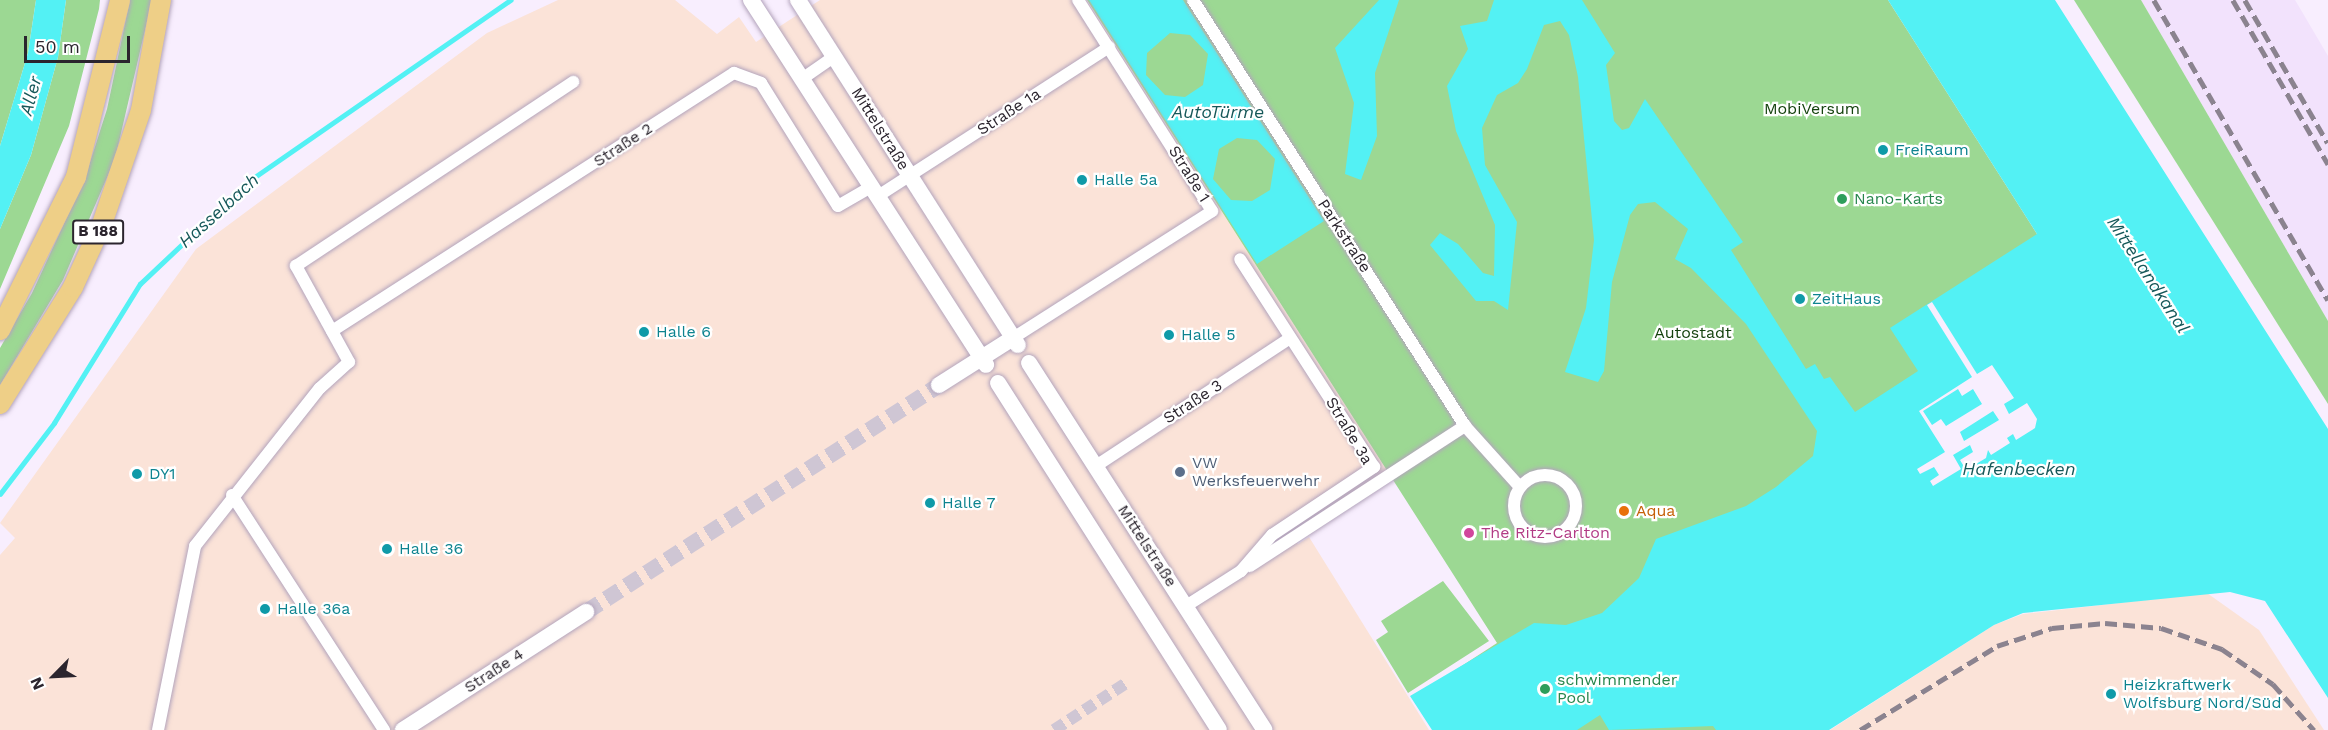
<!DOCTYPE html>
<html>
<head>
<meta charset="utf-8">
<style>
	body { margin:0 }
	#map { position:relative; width:2328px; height:730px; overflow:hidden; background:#f8eefe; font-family:"Work Sans",sans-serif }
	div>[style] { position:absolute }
	.industrial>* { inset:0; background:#fbe3d8 }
	.built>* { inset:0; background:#f2e2fc }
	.green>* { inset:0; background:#9cd893 }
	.water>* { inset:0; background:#53f1f4 }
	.pier>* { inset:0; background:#f8eefe }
	.stream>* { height:4.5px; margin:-2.25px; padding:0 2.25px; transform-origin:2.25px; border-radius:2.25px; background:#53f1f4 }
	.street-tunnel>* { height:12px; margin-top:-6px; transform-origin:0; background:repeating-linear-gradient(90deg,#cfc6d4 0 12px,transparent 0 18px) }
	.secondary-tunnel>* { height:16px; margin-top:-8px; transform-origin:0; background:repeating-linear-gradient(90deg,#cfc6d4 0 16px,transparent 0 24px) }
	.roads { filter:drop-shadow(0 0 2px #b3a4bc) drop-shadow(0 0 2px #b3a4bc) }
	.street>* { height:12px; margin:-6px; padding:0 6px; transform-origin:6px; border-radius:6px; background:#fff }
	.street>.ring { margin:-6px; padding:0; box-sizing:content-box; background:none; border:12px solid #fff; border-radius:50% }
	.secondary>* { height:16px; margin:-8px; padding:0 8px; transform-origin:8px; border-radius:8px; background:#fff }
	.primary>* { height:20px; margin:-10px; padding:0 10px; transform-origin:10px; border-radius:10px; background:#eecf87 }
	.rail>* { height:4.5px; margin-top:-2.25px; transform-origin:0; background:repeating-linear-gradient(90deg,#8b838f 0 12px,transparent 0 18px) }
	.dots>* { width:16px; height:16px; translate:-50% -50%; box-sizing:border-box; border:3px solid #fff; border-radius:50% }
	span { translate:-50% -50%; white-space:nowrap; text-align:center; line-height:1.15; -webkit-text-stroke:4.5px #fff; paint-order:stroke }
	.shield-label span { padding:2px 4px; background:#fff; border:2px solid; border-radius:4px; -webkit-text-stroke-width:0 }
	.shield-label { font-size:15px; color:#2b252e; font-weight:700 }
	.park-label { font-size:16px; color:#14420d }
	.street-label { font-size:16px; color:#2b252e }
	.culture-label { font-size:16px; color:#0d838f }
	.left { translate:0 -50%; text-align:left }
	.leisure-label { font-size:16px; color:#27864d }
	.service-label { font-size:16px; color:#4e5e75 }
	.food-label { font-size:16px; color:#c56008 }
	.hotel-label { font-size:16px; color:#b23c85 }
	.water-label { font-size:18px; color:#165859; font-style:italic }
	.north { position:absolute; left:24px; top:646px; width:60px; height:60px; -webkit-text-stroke:4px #fff; paint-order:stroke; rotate:246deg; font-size:16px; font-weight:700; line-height:24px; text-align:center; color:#2b252e }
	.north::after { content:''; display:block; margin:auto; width:21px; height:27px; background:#2b252e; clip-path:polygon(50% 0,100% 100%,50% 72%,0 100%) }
	.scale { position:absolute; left:24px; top:36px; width:106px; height:27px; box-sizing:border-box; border:3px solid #2b252e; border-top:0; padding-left:8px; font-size:18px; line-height:21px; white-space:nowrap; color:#2b252e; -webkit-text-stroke:4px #fff; paint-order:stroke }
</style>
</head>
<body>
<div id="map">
	<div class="industrial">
		<div style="clip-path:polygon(558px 0,675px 0,717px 34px,739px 17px,756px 42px,820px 0,1086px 0,1388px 471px,1291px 531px,1298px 544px,1309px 537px,1429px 730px,0 730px,0 555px,15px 538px,0 523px,196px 249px,487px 33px)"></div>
		<div style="clip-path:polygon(2207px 593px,2259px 630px,2324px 730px,1830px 730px,1994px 625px,2023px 614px)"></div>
	</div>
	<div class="built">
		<div style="clip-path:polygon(2141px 0,2295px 0,2301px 10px,2328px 56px,2328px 321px)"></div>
	</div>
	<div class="green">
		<div style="clip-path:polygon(0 0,36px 0,28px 53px,0 146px)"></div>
		<div style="clip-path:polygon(66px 0,100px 0,99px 9px,69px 126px,0 289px,0 229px,31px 155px,58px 57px)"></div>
		<div style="clip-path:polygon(130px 0,152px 0,115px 159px,63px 280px,0 385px,0 348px,32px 293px,85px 178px,107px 109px)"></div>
		<div style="clip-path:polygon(1087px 0,1888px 0,2037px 234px,2015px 587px,1795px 730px,1436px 730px,1414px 697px,1497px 643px)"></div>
		<div style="clip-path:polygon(2074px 0,2141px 0,2328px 321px,2328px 404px)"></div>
		<div style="clip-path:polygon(1443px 581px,1489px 641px,1408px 693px,1376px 640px,1388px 632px,1381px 621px)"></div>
	</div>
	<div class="water">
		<div style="clip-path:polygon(36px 0,66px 0,58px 57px,31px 155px,0 229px,0 146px,28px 53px)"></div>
		<div style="clip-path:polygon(evenodd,1089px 0,1183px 0,1324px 221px,1257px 264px,1089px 0,1170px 33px,1190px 35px,1208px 54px,1203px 85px,1185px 97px,1165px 95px,1146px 75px,1147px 53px,1170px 33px,1089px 0,1237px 138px,1257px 140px,1275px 159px,1270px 190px,1252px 201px,1231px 200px,1213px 179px,1219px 149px,1237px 138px)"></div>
		<div style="clip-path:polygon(1379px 0,1399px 0,1375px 73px,1377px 136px,1361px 180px,1345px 174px,1354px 103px,1335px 48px)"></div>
		<div style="clip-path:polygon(1494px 0,1582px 0,1615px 53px,1606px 65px,1614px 121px,1622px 130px,1629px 128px,1645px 99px,1743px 242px,1731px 250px,1806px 369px,1815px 364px,1824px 379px,1830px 377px,1855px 412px,1918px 371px,1890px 328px,2037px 234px,1888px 0,2055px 0,2328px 429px,2328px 698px,2265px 601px,2230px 592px,2023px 613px,1994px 625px,1829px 730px,1716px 730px,1713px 726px,1609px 730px,1600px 715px,1577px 730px,1432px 730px,1410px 696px,1534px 623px,1566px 625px,1602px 613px,1639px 578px,1656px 539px,1746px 506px,1776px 487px,1813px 456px,1817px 431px,1746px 324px,1691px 268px,1675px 259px,1688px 229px,1655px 202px,1638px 204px,1630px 215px,1612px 282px,1604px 371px,1598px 382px,1565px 372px,1586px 308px,1594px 240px,1578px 77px,1569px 35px,1560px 21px,1544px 25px,1527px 69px,1518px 83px,1497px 95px,1482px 128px,1485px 165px,1517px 222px,1508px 310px,1494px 301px,1476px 301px,1430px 245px,1440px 233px,1458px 244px,1483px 273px,1494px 276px,1495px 225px,1456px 131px,1447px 86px,1468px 49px,1460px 26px,1487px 21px)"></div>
	</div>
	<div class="pier">
		<div style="clip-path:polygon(evenodd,1932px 302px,1977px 374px,1992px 365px,2014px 398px,2004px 404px,2009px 414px,2027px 403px,2037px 419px,2035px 428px,2016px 440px,2013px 434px,2007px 438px,2010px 443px,1991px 455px,1988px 450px,1986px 458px,1966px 470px,1960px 460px,1973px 452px,1970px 445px,1953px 455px,1961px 469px,1933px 486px,1930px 481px,1939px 475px,1934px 467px,1920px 474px,1917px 469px,1945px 452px,1919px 411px,1972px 377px,1927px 305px,1932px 302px,1958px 389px,1962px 396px,1973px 389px,1982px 404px,1946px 426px,1941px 419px,1932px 425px,1923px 411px,1958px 389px,1932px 302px,1993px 411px,1999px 420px,1964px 441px,1960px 432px,1993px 411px)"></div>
	</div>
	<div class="stream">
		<div style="left:0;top:494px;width:89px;rotate:-52.7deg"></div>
		<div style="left:54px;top:423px;width:163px;rotate:-58.3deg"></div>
		<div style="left:140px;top:284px;width:150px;rotate:-43.4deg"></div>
		<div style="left:249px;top:181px;width:318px;rotate:-34.7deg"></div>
	</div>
	<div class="street-tunnel">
		<div style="left:1054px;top:730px;width:88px;rotate:-33deg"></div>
	</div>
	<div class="secondary-tunnel">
		<div style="left:586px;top:612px;width:420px;rotate:-32.7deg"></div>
	</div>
	<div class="roads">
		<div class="street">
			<div style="left:1193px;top:0;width:505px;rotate:57.44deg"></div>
			<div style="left:1465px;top:426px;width:82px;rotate:48deg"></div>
			<div style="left:802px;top:79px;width:40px;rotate:-34.9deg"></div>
			<div style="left:878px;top:196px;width:275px;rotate:-32.8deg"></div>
			<div style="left:332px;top:331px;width:478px;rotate:-32.7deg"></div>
			<div style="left:734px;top:73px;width:29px;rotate:20deg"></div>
			<div style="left:761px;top:83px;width:145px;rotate:58deg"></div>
			<div style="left:838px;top:206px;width:39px;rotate:-30deg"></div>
			<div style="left:1013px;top:338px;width:236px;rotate:-32.5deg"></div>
			<div style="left:1212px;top:211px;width:250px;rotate:-122.4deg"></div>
			<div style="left:1096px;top:466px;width:232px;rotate:-33.4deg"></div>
			<div class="ring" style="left:1514px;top:475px;width:50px;height:50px"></div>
			<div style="left:232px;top:495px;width:280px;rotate:57.1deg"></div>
			<div style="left:1250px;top:566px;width:257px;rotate:-33.1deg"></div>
			<div style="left:1186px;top:606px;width:65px;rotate:-32.5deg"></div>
			<div style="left:1241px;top:571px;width:48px;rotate:-49.3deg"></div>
			<div style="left:1272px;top:535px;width:123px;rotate:-33.7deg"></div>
			<div style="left:1374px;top:467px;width:247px;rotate:-122.8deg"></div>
			<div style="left:158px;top:730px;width:188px;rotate:-78.6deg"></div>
			<div style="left:195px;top:546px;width:201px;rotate:-51.7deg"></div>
			<div style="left:320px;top:388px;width:39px;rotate:-42deg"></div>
			<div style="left:349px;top:362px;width:110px;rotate:-118.9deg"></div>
			<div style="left:296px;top:266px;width:333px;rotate:-33.6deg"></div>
		</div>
		<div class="secondary">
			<div style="left:751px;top:0;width:434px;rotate:57.2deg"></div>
			<div style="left:798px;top:0;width:409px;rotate:57.5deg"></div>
			<div style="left:1029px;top:363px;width:436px;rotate:57.3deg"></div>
			<div style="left:998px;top:383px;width:411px;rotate:57.5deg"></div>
			<div style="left:939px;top:385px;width:88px;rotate:-32.4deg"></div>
			<div style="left:403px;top:730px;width:218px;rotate:-32.8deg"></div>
		</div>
		<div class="primary">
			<div style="left:0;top:330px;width:171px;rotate:-63.6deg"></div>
			<div style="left:76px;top:177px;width:182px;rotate:-76deg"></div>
			<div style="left:0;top:404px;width:138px;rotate:-58deg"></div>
			<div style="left:73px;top:287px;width:69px;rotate:-65.3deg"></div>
			<div style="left:102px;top:224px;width:120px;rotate:-71.1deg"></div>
			<div style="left:141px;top:110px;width:112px;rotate:-79.7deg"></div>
		</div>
	</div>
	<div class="rail">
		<div style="left:2154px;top:0;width:347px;rotate:59.9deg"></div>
		<div style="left:2233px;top:0;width:190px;rotate:59.9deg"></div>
		<div style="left:2245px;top:0;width:165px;rotate:59.9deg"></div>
		<div style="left:1860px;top:730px;width:161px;rotate:-31.5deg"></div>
		<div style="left:1997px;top:646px;width:58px;rotate:-18.1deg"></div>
		<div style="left:2052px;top:628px;width:53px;rotate:-5.4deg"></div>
		<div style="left:2105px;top:623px;width:56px;rotate:5.1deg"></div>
		<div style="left:2161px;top:628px;width:65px;rotate:19deg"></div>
		<div style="left:2222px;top:649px;width:62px;rotate:34.5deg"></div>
		<div style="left:2273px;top:684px;width:62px;rotate:48.3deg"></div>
	</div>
	<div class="dots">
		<div style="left:1883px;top:150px;background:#0f9aa8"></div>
		<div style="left:1082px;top:180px;background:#0f9aa8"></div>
		<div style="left:1842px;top:199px;background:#2e9e5b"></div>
		<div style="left:1800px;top:299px;background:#0f9aa8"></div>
		<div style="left:644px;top:332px;background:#0f9aa8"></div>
		<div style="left:1169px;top:335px;background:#0f9aa8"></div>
		<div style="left:1180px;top:472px;background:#5c6f8a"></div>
		<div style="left:137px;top:474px;background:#0f9aa8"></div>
		<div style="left:930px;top:503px;background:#0f9aa8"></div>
		<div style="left:1624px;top:511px;background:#e8710a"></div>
		<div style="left:1469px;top:533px;background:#d1479c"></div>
		<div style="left:387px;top:549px;background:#0f9aa8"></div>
		<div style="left:265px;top:609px;background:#0f9aa8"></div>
		<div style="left:1545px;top:689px;background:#2e9e5b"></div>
		<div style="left:2111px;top:694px;background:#0f9aa8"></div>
	</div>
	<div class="shield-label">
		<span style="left:98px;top:232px">B 188</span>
	</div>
	<div class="park-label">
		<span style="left:1812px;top:109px">MobiVersum</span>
		<span style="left:1693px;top:333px">Autostadt</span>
	</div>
	<div class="street-label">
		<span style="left:1009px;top:112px;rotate:-33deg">Straße 1a</span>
		<span style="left:880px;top:129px;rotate:58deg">Mittelstraße</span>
		<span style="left:623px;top:145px;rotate:-33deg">Straße 2</span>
		<span style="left:1189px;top:174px;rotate:58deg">Straße 1</span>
		<span style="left:1344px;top:236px;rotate:57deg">Parkstraße</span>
		<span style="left:1193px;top:402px;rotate:-33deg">Straße 3</span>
		<span style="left:1349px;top:431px;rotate:59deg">Straße 3a</span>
		<span style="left:1147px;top:546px;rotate:57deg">Mittelstraße</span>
		<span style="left:494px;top:671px;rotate:-33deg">Straße 4</span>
	</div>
	<div class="culture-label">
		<span class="left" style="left:1895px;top:150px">FreiRaum</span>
		<span class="left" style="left:1094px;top:180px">Halle 5a</span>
		<span class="left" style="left:1812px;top:299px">ZeitHaus</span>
		<span class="left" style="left:656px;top:332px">Halle 6</span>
		<span class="left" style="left:1181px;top:335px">Halle 5</span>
		<span class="left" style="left:149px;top:474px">DY1</span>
		<span class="left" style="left:942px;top:503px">Halle 7</span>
		<span class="left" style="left:399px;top:549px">Halle 36</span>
		<span class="left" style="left:277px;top:609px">Halle 36a</span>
		<span class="left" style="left:2123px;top:694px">Heizkraftwerk<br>Wolfsburg Nord/Süd</span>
	</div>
	<div class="leisure-label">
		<span class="left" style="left:1854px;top:199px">Nano-Karts</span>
		<span class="left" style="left:1557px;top:689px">schwimmender<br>Pool</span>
	</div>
	<div class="service-label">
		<span class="left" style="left:1192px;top:472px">VW<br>Werksfeuerwehr</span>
	</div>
	<div class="food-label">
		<span class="left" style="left:1636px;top:511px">Aqua</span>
	</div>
	<div class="hotel-label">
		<span class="left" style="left:1481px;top:533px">The Ritz-Carlton</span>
	</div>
	<div class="water-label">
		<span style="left:31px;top:96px;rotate:-75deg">Aller</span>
		<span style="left:1218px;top:112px">AutoTürme</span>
		<span style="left:219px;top:211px;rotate:-42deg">Hasselbach</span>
		<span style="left:2148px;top:275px;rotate:57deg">Mittellandkanal</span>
		<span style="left:2019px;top:469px">Hafenbecken</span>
	</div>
	<div class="north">N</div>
	<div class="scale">50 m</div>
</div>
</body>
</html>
